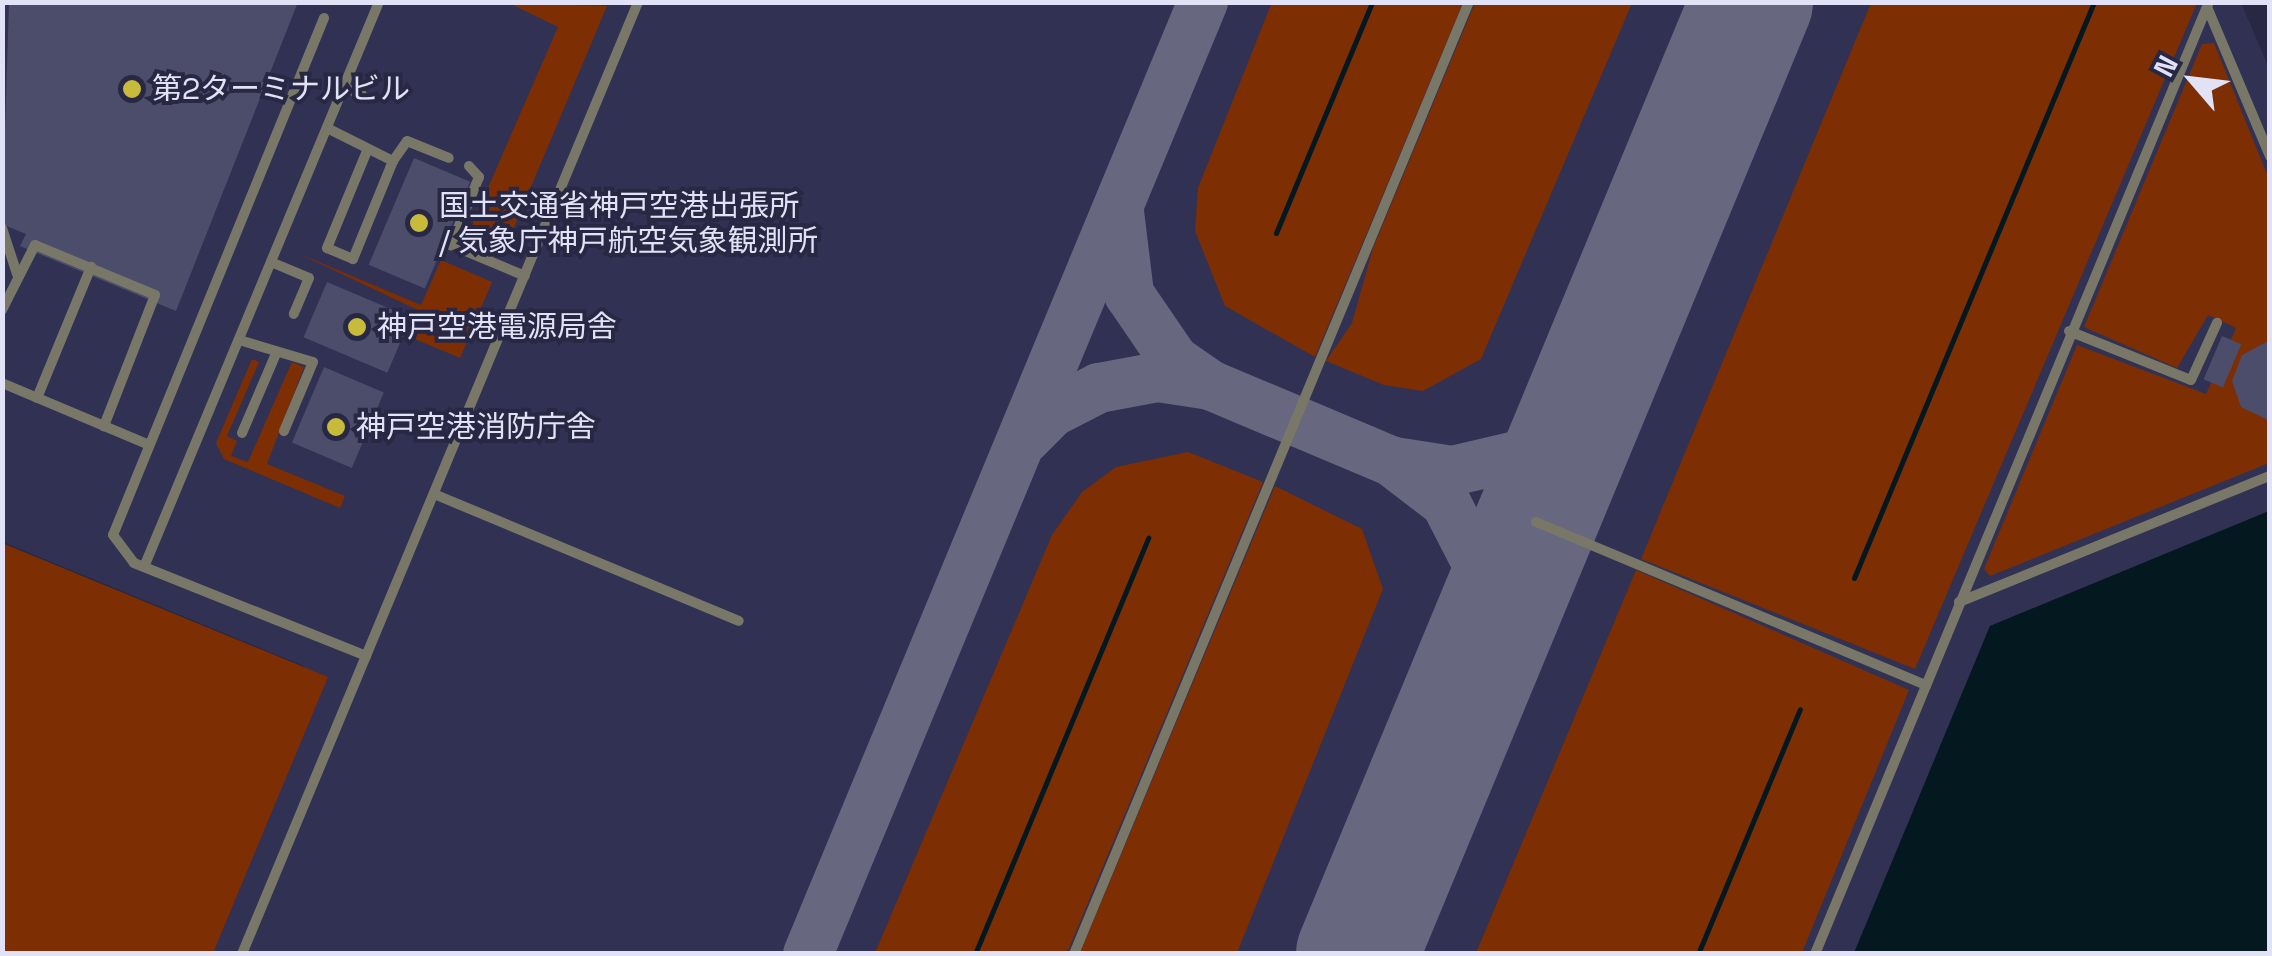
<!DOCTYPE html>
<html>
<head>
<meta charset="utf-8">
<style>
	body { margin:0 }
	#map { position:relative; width:2272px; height:956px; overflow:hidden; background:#282844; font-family:"Space Grotesk","Noto Sans JP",sans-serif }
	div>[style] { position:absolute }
	.built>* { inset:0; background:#313154 }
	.green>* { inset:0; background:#7d2e02 }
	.water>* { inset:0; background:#041820 }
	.stream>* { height:5px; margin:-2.5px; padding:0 2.5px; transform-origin:2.5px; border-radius:2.5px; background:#041820 }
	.taxiway>* { height:50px; margin:-25px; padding:0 25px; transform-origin:25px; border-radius:25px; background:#676780 }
	.runway>* { height:122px; margin:-61px; padding:0 61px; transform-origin:61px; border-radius:61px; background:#676780 }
	.building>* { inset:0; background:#4c4d6b; transform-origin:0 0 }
	.lane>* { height:10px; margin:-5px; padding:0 5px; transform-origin:5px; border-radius:5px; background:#787768 }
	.dots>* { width:28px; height:28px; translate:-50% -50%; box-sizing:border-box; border:5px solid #282844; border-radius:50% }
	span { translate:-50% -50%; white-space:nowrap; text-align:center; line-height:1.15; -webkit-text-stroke:8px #282844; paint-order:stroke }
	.poi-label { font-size:30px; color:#e1e2f5 }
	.left { translate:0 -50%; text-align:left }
	.frame { position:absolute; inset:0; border:5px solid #e1e2f5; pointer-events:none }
	.north { position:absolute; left:2142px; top:30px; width:100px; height:100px; -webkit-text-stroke:8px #282844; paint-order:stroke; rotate:298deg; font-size:28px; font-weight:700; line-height:40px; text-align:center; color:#e1e2f5 }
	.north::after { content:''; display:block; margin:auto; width:35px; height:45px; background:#e1e2f5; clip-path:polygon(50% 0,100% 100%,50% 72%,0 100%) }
</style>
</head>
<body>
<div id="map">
	<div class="built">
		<div style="clip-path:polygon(2px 3px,2241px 3px,2269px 68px,2269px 511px,1990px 626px,1854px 953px,184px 953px,304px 666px,3px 542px)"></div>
	</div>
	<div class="green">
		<div style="clip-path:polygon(1272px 2px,1463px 3px,1315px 357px,1225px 306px,1195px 231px,1198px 188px)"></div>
		<div style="clip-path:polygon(509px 3px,607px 6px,507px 244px,470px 229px,558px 27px)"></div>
		<div style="clip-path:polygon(1475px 3px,1632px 3px,1481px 359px,1423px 391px,1384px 385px,1326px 361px,1352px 323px,1373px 248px)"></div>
		<div style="clip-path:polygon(1871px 3px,2197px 3px,1915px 669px,1641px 559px)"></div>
		<div style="clip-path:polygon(2214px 43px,2269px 179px,2269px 463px,1990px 576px,1984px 569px,2077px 345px,2206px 394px,2236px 328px,2208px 315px,2177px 368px,2084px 327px,2202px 44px)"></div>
		<div style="clip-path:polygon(297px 253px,421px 305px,441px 260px,492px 282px,460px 358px,410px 337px,420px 311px)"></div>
		<div style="clip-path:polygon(252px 359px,259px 362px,227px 436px,237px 441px,231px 456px,248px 462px,292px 362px,304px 367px,267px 464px,345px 496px,340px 508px,224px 459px,216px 443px)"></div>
		<div style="clip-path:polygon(1188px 452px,1263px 482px,1067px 953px,875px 953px,1052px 535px,1082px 492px,1116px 467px)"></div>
		<div style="clip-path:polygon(1275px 486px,1362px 529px,1383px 589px,1237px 953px,1080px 953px)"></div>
		<div style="clip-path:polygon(2px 543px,328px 677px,213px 953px,3px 953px)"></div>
		<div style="clip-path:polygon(1636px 570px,1909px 690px,1802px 953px,1476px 953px)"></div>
	</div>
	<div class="water">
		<div style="clip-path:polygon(2269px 511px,2269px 953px,1854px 953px,1990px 626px)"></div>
	</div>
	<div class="stream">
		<div style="left:1276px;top:233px;width:250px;rotate:-67.4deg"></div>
		<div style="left:1854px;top:578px;width:624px;rotate:-67.38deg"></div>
		<div style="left:975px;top:954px;width:451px;rotate:-67.4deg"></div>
		<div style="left:1698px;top:954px;width:265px;rotate:-67.4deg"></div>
	</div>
	<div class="taxiway">
		<div style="left:1119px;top:212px;width:83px;rotate:83deg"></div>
		<div style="left:1129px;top:294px;width:80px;rotate:55.7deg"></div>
		<div style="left:1174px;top:360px;width:44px;rotate:34.8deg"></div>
		<div style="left:1210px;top:385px;width:196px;rotate:22.8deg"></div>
		<div style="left:1391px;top:461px;width:69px;rotate:37.4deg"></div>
		<div style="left:1446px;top:503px;width:81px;rotate:62.8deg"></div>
		<div style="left:1483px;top:575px;width:91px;rotate:93.8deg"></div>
		<div style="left:1025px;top:439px;width:38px;rotate:-45deg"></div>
		<div style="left:1052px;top:412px;width:53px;rotate:-27.1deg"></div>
		<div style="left:1099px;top:388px;width:60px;rotate:-10.6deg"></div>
		<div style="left:1158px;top:377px;width:53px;rotate:8.7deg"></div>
		<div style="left:1394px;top:462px;width:59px;rotate:8.8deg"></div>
		<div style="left:1452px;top:471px;width:70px;rotate:-13.2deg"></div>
		<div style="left:1520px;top:455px;width:59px;rotate:-36.1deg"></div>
		<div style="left:1568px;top:420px;width:46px;rotate:-53.9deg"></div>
		<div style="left:808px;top:954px;width:1031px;rotate:-67.47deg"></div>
	</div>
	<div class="runway">
		<div style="left:1357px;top:954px;width:1031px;rotate:-67.47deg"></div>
	</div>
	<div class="building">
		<div style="clip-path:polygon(9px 2px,298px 2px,176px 311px,20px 246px,26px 234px,2px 224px)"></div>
		<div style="left:414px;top:158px;width:61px;height:116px;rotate:23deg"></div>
		<div style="left:327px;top:282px;width:91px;height:60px;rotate:23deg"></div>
		<div style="left:2222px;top:336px;width:21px;height:47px;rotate:23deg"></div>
		<div style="clip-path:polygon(2270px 340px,2270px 421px,2241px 407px,2232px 381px,2242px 355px)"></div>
		<div style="left:324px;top:367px;width:65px;height:82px;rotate:23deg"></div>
	</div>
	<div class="lane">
		<div style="left:2207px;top:7px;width:162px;rotate:67.1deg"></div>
		<div style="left:324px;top:18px;width:558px;rotate:112.2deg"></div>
		<div style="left:113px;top:535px;width:35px;rotate:53deg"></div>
		<div style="left:134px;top:563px;width:250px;rotate:21.8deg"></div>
		<div style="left:344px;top:87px;width:20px;rotate:24deg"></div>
		<div style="left:327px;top:128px;width:74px;rotate:26.6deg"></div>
		<div style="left:393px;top:161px;width:106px;rotate:112.2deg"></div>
		<div style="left:353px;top:259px;width:28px;rotate:-157deg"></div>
		<div style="left:327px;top:248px;width:105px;rotate:-67.6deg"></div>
		<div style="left:393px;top:161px;width:24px;rotate:-55deg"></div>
		<div style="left:407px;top:141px;width:45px;rotate:22deg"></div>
		<div style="left:469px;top:166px;width:15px;rotate:48deg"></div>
		<div style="left:479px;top:177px;width:74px;rotate:112.4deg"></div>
		<div style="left:451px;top:245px;width:80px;rotate:22.7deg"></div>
		<div style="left:2px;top:228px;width:48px;rotate:71.9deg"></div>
		<div style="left:271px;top:262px;width:41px;rotate:22.8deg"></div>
		<div style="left:309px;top:278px;width:39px;rotate:113deg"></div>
		<div style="left:2px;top:310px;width:73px;rotate:-63.1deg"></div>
		<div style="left:35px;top:245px;width:130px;rotate:22.6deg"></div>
		<div style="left:155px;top:295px;width:141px;rotate:111.3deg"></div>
		<div style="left:2069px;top:331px;width:131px;rotate:21.9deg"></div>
		<div style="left:2191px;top:380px;width:63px;rotate:-65.5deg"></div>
		<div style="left:239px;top:340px;width:77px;rotate:16.6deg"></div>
		<div style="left:313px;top:362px;width:75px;rotate:112.8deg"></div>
		<div style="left:2px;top:383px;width:155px;rotate:22.8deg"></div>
		<div style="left:37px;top:398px;width:142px;rotate:-67.6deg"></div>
		<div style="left:242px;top:433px;width:84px;rotate:-66.8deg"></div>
		<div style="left:434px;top:494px;width:330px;rotate:22.6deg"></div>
		<div style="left:1536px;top:522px;width:423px;rotate:22.7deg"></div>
		<div style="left:144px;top:567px;width:612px;rotate:-67.42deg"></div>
		<div style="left:1959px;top:602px;width:336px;rotate:-22.1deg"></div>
		<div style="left:242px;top:954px;width:1031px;rotate:-67.41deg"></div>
		<div style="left:1074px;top:954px;width:1031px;rotate:-67.47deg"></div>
		<div style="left:1815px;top:954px;width:1030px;rotate:-67.52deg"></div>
	</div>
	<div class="dots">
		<div style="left:132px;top:89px;background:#c8bb3b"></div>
		<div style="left:419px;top:223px;background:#c8bb3b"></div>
		<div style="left:357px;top:327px;background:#c8bb3b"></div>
		<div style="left:336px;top:427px;background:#c8bb3b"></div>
	</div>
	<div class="poi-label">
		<span class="left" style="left:152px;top:89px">第2ターミナルビル</span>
		<span class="left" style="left:439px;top:223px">国土交通省神戸空港出張所<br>/ 気象庁神戸航空気象観測所</span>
		<span class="left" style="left:377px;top:327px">神戸空港電源局舎</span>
		<span class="left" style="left:356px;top:427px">神戸空港消防庁舎</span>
	</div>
	<div class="frame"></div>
	<div class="north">N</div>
</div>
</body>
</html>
